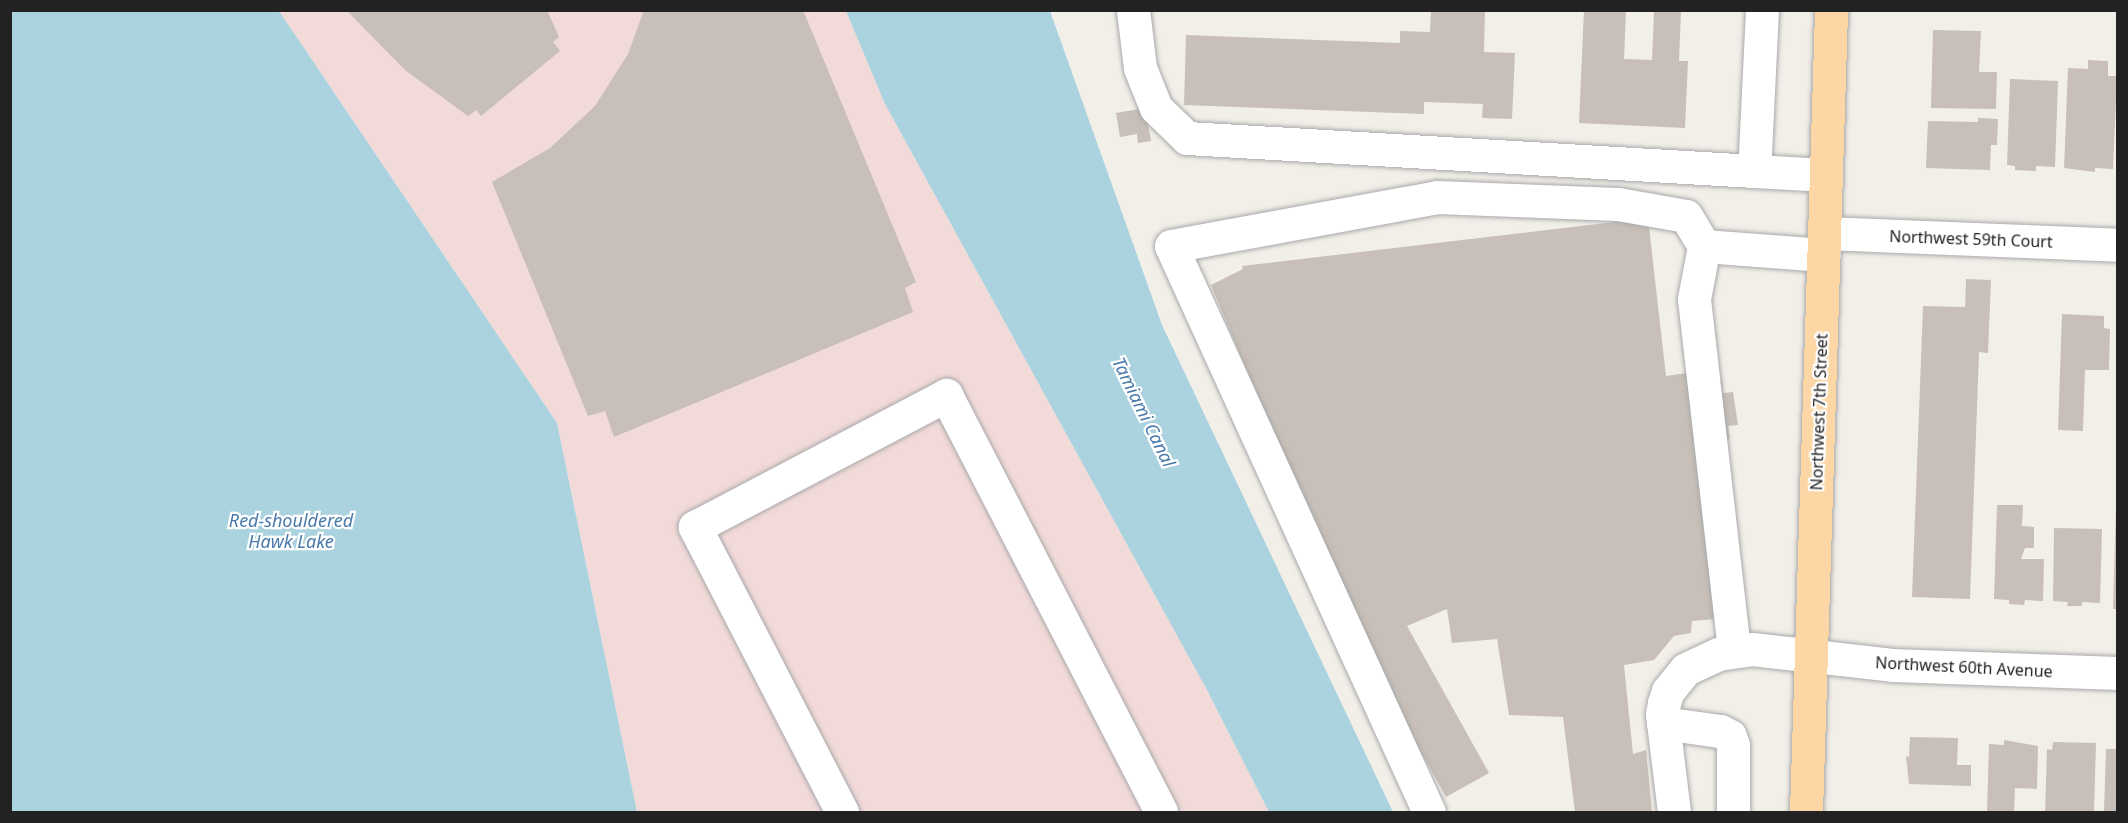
<!DOCTYPE html>
<html>
<head>
<meta charset="utf-8">
<style>
	body { margin:0 }
	#map { position:relative; width:2128px; height:823px; overflow:hidden; background:#f2efe9; font-family:"Noto Sans",sans-serif }
	div>[style] { position:absolute }
	.commercial>* { inset:0; background:#f2dad9 }
	.water>* { inset:0; background:#aad3df }
	.building>* { inset:0; background:#c7bfb8 }
	.roads { filter:drop-shadow(0 0 2px #a9a9a9) drop-shadow(0 0 2px #a9a9a9) }
	.minor>* { height:33px; margin:-16.5px; padding:0 16.5px; transform-origin:16.5px; border-radius:16.5px; background:#fff }
	.major>* { height:33px; margin:-16.5px; padding:0 16.5px; transform-origin:16.5px; border-radius:16.5px; background:#fcd6a4 }
	span { translate:-50% -50%; white-space:nowrap; text-align:center; line-height:1.15; -webkit-text-stroke:4.5px #fff; paint-order:stroke }
	.street-label { font-size:16px; color:#222 }
	.water-label { font-size:18px; color:#4a7aab; font-style:italic }
	.frame { position:absolute; inset:0; border:12px solid #222; pointer-events:none }
</style>
</head>
<body>
<div id="map">
	<div class="commercial">
		<div style="clip-path:polygon(279px 11px,846px 11px,885px 104px,1207px 690px,1269px 812px,637px 812px,557px 423px)"></div>
	</div>
	<div class="water">
		<div style="clip-path:polygon(10px 11px,279px 11px,557px 423px,637px 812px,11px 812px)"></div>
		<div style="clip-path:polygon(846px 11px,1050px 11px,1162px 325px,1393px 812px,1269px 812px,1207px 690px,885px 104px)"></div>
	</div>
	<div class="building">
		<div style="clip-path:polygon(346px 10px,547px 10px,559px 37px,553px 42px,560px 51px,481px 116px,476px 110px,468px 116px,405px 70px)"></div>
		<div style="clip-path:polygon(644px 10px,803px 10px,916px 282px,905px 288px,913px 312px,614px 437px,605px 411px,588px 416px,492px 182px,550px 148px,595px 106px,628px 54px)"></div>
		<div style="clip-path:polygon(1431px 10px,1485px 10px,1484px 52px,1515px 53px,1512px 119px,1482px 118px,1483px 104px,1424px 102px,1424px 114px,1184px 105px,1186px 35px,1400px 43px,1400px 31px,1430px 32px)"></div>
		<div style="clip-path:polygon(1584px 10px,1626px 10px,1624px 59px,1652px 60px,1654px 10px,1681px 10px,1679px 61px,1688px 61px,1685px 128px,1579px 123px)"></div>
		<div style="clip-path:polygon(1933px 30px,1981px 31px,1979px 72px,1997px 72px,1996px 109px,1931px 108px)"></div>
		<div style="clip-path:polygon(2088px 60px,2108px 61px,2108px 76px,2117px 76px,2113px 169px,2095px 168px,2095px 172px,2064px 168px,2068px 68px,2088px 69px)"></div>
		<div style="clip-path:polygon(2010px 79px,2058px 81px,2055px 167px,2036px 166px,2036px 171px,2015px 170px,2015px 166px,2007px 165px)"></div>
		<div style="clip-path:polygon(1145px 108px,1151px 141px,1138px 143px,1137px 134px,1120px 137px,1116px 113px)"></div>
		<div style="clip-path:polygon(1978px 118px,1998px 119px,1997px 145px,1991px 145px,1990px 170px,1926px 168px,1928px 121px,1978px 122px)"></div>
		<div style="clip-path:polygon(1648px 218px,1666px 376px,1687px 373px,1687px 385px,1722px 380px,1723px 393px,1733px 392px,1738px 425px,1728px 426px,1730px 439px,1695px 444px,1716px 619px,1692px 621px,1691px 633px,1674px 636px,1654px 660px,1624px 665px,1633px 754px,1646px 750px,1652px 812px,1575px 812px,1563px 717px,1509px 715px,1497px 639px,1452px 643px,1447px 609px,1407px 626px,1489px 773px,1446px 797px,1360px 643px,1211px 285px,1243px 269px,1242px 266px)"></div>
		<div style="clip-path:polygon(1966px 279px,1991px 280px,1988px 353px,1979px 352px,1970px 599px,1912px 597px,1923px 306px,1965px 307px)"></div>
		<div style="clip-path:polygon(2062px 314px,2104px 316px,2104px 328px,2110px 329px,2109px 370px,2085px 370px,2083px 431px,2058px 430px)"></div>
		<div style="clip-path:polygon(1997px 505px,2023px 505px,2022px 526px,2034px 527px,2034px 548px,2025px 548px,2021px 559px,2044px 559px,2043px 601px,2025px 600px,2024px 605px,2009px 604px,2009px 600px,1994px 599px)"></div>
		<div style="clip-path:polygon(2116px 505px,2118px 505px,2118px 609px,2113px 609px)"></div>
		<div style="clip-path:polygon(2054px 528px,2102px 529px,2100px 603px,2082px 602px,2082px 606px,2067px 606px,2068px 602px,2053px 601px)"></div>
		<div style="clip-path:polygon(1910px 737px,1958px 738px,1957px 765px,1971px 765px,1971px 786px,1909px 784px,1906px 756px,1909px 757px)"></div>
		<div style="clip-path:polygon(2004px 740px,2038px 746px,2037px 789px,2015px 788px,2014px 812px,1987px 812px,1989px 744px,2004px 745px)"></div>
		<div style="clip-path:polygon(2053px 742px,2096px 743px,2094px 812px,2045px 812px,2047px 749px,2052px 750px)"></div>
		<div style="clip-path:polygon(2106px 749px,2118px 749px,2118px 812px,2104px 812px)"></div>
	</div>
	<div class="roads">
		<div class="minor">
			<div style="left:1133px;top:10px;width:58px;rotate:83.1deg"></div>
			<div style="left:1140px;top:68px;width:43px;rotate:68.2deg"></div>
			<div style="left:1156px;top:108px;width:43px;rotate:44.1deg"></div>
			<div style="left:1187px;top:138px;width:568px;rotate:3.33deg"></div>
			<div style="left:1762px;top:10px;width:161px;rotate:92.8deg"></div>
			<div style="left:1754px;top:171px;width:72px;rotate:3.2deg"></div>
			<div style="left:1825px;top:233px;width:293px;rotate:2.3deg"></div>
			<div style="left:1704px;top:246px;width:120px;rotate:4.3deg"></div>
			<div style="left:1663px;top:723px;width:58px;rotate:8deg"></div>
			<div style="left:1720px;top:731px;width:11px;rotate:27deg"></div>
			<div style="left:1730px;top:736px;width:9px;rotate:72deg"></div>
			<div style="left:1733px;top:745px;width:67px;rotate:90deg"></div>
			<div style="left:842px;top:812px;width:321px;rotate:-117.3deg"></div>
			<div style="left:695px;top:527px;width:284px;rotate:-27.7deg"></div>
			<div style="left:946px;top:395px;width:469px;rotate:62.7deg"></div>
			<div style="left:1429px;top:812px;width:622px;rotate:-114.5deg"></div>
			<div style="left:1171px;top:246px;width:270px;rotate:-10.4deg"></div>
			<div style="left:1437px;top:197px;width:181px;rotate:2.2deg"></div>
			<div style="left:1618px;top:204px;width:69px;rotate:10deg"></div>
			<div style="left:1686px;top:216px;width:35px;rotate:59deg"></div>
			<div style="left:1704px;top:246px;width:54px;rotate:100.7deg"></div>
			<div style="left:1694px;top:299px;width:352px;rotate:83.5deg"></div>
			<div style="left:1674px;top:812px;width:99px;rotate:-97deg"></div>
			<div style="left:1662px;top:714px;width:11px;rotate:-80deg"></div>
			<div style="left:1664px;top:703px;width:13px;rotate:-72deg"></div>
			<div style="left:1668px;top:691px;width:28px;rotate:-51deg"></div>
			<div style="left:1686px;top:669px;width:35px;rotate:-25deg"></div>
			<div style="left:1718px;top:654px;width:34px;rotate:-8deg"></div>
			<div style="left:1752px;top:649px;width:141px;rotate:6.5deg"></div>
			<div style="left:1892px;top:665px;width:226px;rotate:2deg"></div>
		</div>
		<div class="major">
			<div style="left:1806px;top:812px;width:802px;rotate:-88.21deg"></div>
		</div>
	</div>
	<div class="street-label">
		<span style="left:1971px;top:239px;rotate:2deg">Northwest 59th Court</span>
		<span style="left:1819px;top:412px;rotate:-88deg">Northwest 7th Street</span>
		<span style="left:1964px;top:667px;rotate:3deg">Northwest 60th Avenue</span>
	</div>
	<div class="water-label">
		<span style="left:1144px;top:412px;rotate:64deg">Tamiami Canal</span>
		<span style="left:291px;top:531px">Red-shouldered<br>Hawk Lake</span>
	</div>
	<div class="frame"></div>
</div>
</body>
</html>
